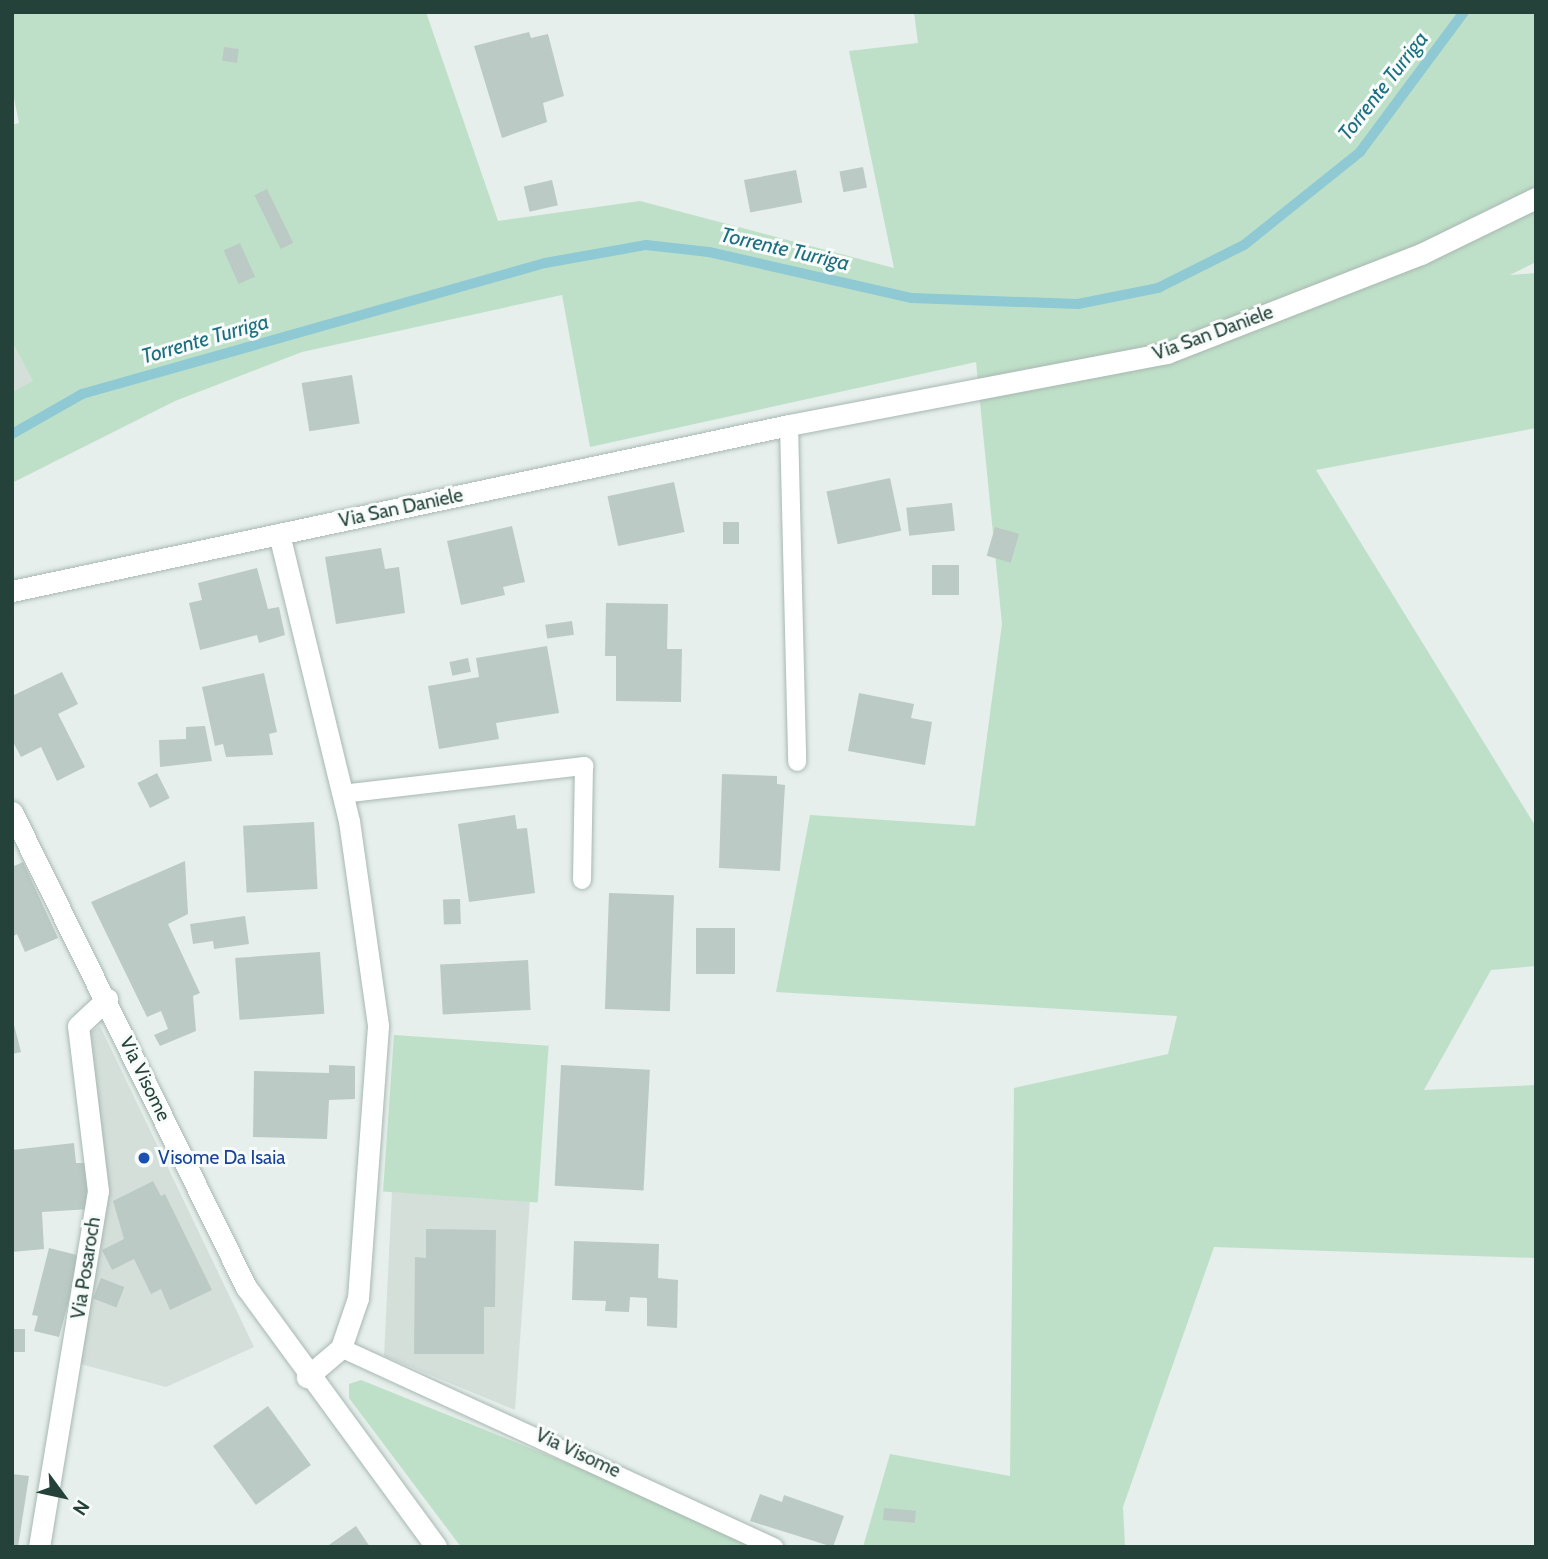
<!DOCTYPE html>
<html>
<head>
<meta charset="utf-8">
<style>
	body { margin:0 }
	#map { position:relative; width:1548px; height:1559px; overflow:hidden; background:#e6efeb; font-family:Cabin,sans-serif }
	div>[style] { position:absolute }
	.built>* { inset:0; background:#d4dfda }
	.green>* { inset:0; background:#bfe0c8; transform-origin:0 0 }
	.stream>* { height:10px; margin:-5px; padding:0 5px; transform-origin:5px; border-radius:5px; background:#8ec9d4 }
	.building>* { inset:0; background:#bbcac4; transform-origin:0 0 }
	.roads { filter:drop-shadow(0 0 2px #a8b8b2) drop-shadow(0 0 2px #a8b8b2) }
	.lane>* { height:18px; margin:-9px; padding:0 9px; transform-origin:9px; border-radius:9px; background:#fff }
	.street>* { height:21px; margin:-10.5px; padding:0 10.5px; transform-origin:10.5px; border-radius:10.5px; background:#fff }
	.secondary>* { height:21px; margin:-10.5px; padding:0 10.5px; transform-origin:10.5px; border-radius:10.5px; background:#fff }
	.dots>* { width:19px; height:19px; translate:-50% -50%; box-sizing:border-box; border:4px solid #f7fbf9; border-radius:50% }
	span { translate:-50% -50%; white-space:nowrap; text-align:center; line-height:1.15; -webkit-text-stroke:6px #f7fbf9; paint-order:stroke }
	.street-label { font-size:19px; color:#24423a }
	.transit-label { font-size:19px; color:#164399 }
	.left { translate:0 -50%; text-align:left }
	.water-label { font-size:21px; color:#1c6f80; font-style:italic }
	.frame { position:absolute; inset:0; border:14px solid #24423a; pointer-events:none }
	.north { position:absolute; left:28px; top:1461px; width:70px; height:70px; -webkit-text-stroke:5px #f7fbf9; paint-order:stroke; rotate:123deg; font-size:19px; font-weight:700; line-height:28px; text-align:center; color:#24423a }
	.north::after { content:''; display:block; margin:auto; width:24px; height:32px; background:#24423a; clip-path:polygon(50% 0,100% 100%,50% 72%,0 100%) }
</style>
</head>
<body>
<div id="map">
	<div class="built">
		<div style="clip-path:polygon(12px 342px,34px 382px,12px 392px)"></div>
		<div style="clip-path:polygon(100px 1026px,254px 1347px,166px 1387px,77px 1363px,92px 1272px,87px 1034px)"></div>
		<div style="clip-path:polygon(392px 1192px,530px 1199px,515px 1410px,384px 1356px)"></div>
	</div>
	<div class="green">
		<div style="clip-path:polygon(12px 12px,426px 12px,498px 221px,640px 201px,894px 268px,849px 51px,918px 43px,914px 12px,1536px 12px,1536px 262px,1510px 275px,1536px 273px,1536px 428px,1316px 470px,1536px 827px,1536px 966px,1491px 970px,1424px 1090px,1536px 1085px,1536px 1258px,1214px 1247px,1123px 1507px,1125px 1547px,863px 1547px,890px 1454px,1010px 1476px,1014px 1088px,1168px 1054px,1177px 1016px,776px 992px,810px 815px,975px 826px,1002px 624px,976px 362px,590px 447px,562px 295px,302px 352px,175px 401px,12px 483px,12px 392px,33px 381px,12px 342px,12px 125px,19px 123px,12px 88px)"></div>
		<div style="left:394px;top:1035px;width:155px;height:157px;rotate:4deg"></div>
		<div style="clip-path:polygon(361px 1380px,619px 1484px,753px 1547px,461px 1547px,349px 1398px,349px 1384px)"></div>
	</div>
	<div class="stream">
		<div style="left:12px;top:434px;width:81px;rotate:-29.7deg"></div>
		<div style="left:82px;top:394px;width:481px;rotate:-15.8deg"></div>
		<div style="left:545px;top:263px;width:103px;rotate:-10.1deg"></div>
		<div style="left:646px;top:245px;width:63px;rotate:6.3deg"></div>
		<div style="left:709px;top:252px;width:208px;rotate:12.8deg"></div>
		<div style="left:912px;top:298px;width:166px;rotate:2.1deg"></div>
		<div style="left:1078px;top:304px;width:82px;rotate:-11.3deg"></div>
		<div style="left:1158px;top:288px;width:96px;rotate:-26.6deg"></div>
		<div style="left:1244px;top:245px;width:149px;rotate:-38.7deg"></div>
		<div style="left:1360px;top:152px;width:174px;rotate:-53.4deg"></div>
	</div>
	<div class="building">
		<div style="clip-path:polygon(529px 32px,531px 38px,548px 34px,564px 96px,543px 103px,547px 122px,502px 138px,474px 46px)"></div>
		<div style="left:224px;top:47px;width:15px;height:14px;rotate:8deg"></div>
		<div style="left:863px;top:167px;width:21px;height:24px;rotate:79deg"></div>
		<div style="left:796px;top:170px;width:33px;height:53px;rotate:79deg"></div>
		<div style="left:552px;top:180px;width:26px;height:29px;rotate:77deg"></div>
		<div style="left:267px;top:189px;width:60px;height:14px;rotate:64deg"></div>
		<div style="left:240px;top:243px;width:37px;height:18px;rotate:66deg"></div>
		<div style="left:352px;top:375px;width:49px;height:51px;rotate:81deg"></div>
		<div style="left:890px;top:478px;width:54px;height:65px;rotate:78deg"></div>
		<div style="left:674px;top:482px;width:51px;height:68px;rotate:78deg"></div>
		<div style="left:952px;top:503px;width:28px;height:46px;rotate:84deg"></div>
		<div style="left:723px;top:522px;width:16px;height:22px"></div>
		<div style="clip-path:polygon(512px 526px,525px 582px,503px 587px,505px 595px,461px 605px,447px 541px)"></div>
		<div style="left:995px;top:527px;width:25px;height:30px;rotate:16deg"></div>
		<div style="clip-path:polygon(381px 548px,385px 569px,399px 567px,405px 613px,336px 624px,325px 557px)"></div>
		<div style="left:932px;top:565px;width:27px;height:30px"></div>
		<div style="clip-path:polygon(257px 568px,268px 609px,279px 607px,285px 635px,259px 643px,257px 635px,200px 650px,189px 603px,202px 600px,198px 583px)"></div>
		<div style="clip-path:polygon(606px 603px,668px 604px,667px 649px,682px 649px,681px 702px,616px 701px,616px 656px,605px 656px)"></div>
		<div style="left:572px;top:621px;width:14px;height:27px;rotate:82deg"></div>
		<div style="clip-path:polygon(547px 646px,559px 713px,496px 723px,499px 739px,439px 749px,428px 686px,479px 677px,476px 658px)"></div>
		<div style="left:468px;top:658px;width:14px;height:19px;rotate:78deg"></div>
		<div style="clip-path:polygon(62px 672px,78px 704px,58px 714px,85px 767px,57px 781px,41px 747px,21px 757px,12px 740px,12px 696px)"></div>
		<div style="clip-path:polygon(264px 673px,277px 732px,269px 734px,273px 755px,226px 757px,223px 744px,215px 746px,202px 687px)"></div>
		<div style="clip-path:polygon(859px 693px,914px 704px,911px 718px,932px 722px,925px 765px,848px 751px)"></div>
		<div style="clip-path:polygon(205px 726px,212px 761px,160px 767px,159px 740px,186px 739px,186px 727px)"></div>
		<div style="left:157px;top:773px;width:28px;height:22px;rotate:63deg"></div>
		<div style="clip-path:polygon(722px 774px,777px 776px,777px 784px,785px 785px,780px 871px,719px 868px)"></div>
		<div style="clip-path:polygon(515px 815px,517px 829px,527px 828px,535px 893px,469px 902px,458px 824px)"></div>
		<div style="left:314px;top:822px;width:67px;height:71px;rotate:87deg"></div>
		<div style="clip-path:polygon(185px 861px,188px 914px,168px 924px,200px 993px,193px 996px,196px 1031px,160px 1046px,154px 1035px,168px 1029px,161px 1011px,147px 1017px,91px 902px)"></div>
		<div style="clip-path:polygon(23px 862px,58px 938px,25px 952px,17px 934px,12px 937px,12px 867px)"></div>
		<div style="left:609px;top:893px;width:65px;height:116px;rotate:2deg"></div>
		<div style="left:460px;top:899px;width:25px;height:17px;rotate:88deg"></div>
		<div style="clip-path:polygon(245px 916px,249px 944px,214px 949px,213px 941px,193px 944px,190px 924px)"></div>
		<div style="left:696px;top:928px;width:39px;height:46px"></div>
		<div style="left:320px;top:952px;width:62px;height:85px;rotate:86deg"></div>
		<div style="left:528px;top:960px;width:50px;height:88px;rotate:87deg"></div>
		<div style="clip-path:polygon(12px 1017px,21px 1052px,12px 1054px)"></div>
		<div style="clip-path:polygon(329px 1065px,355px 1066px,355px 1099px,329px 1100px,327px 1139px,253px 1137px,254px 1071px,329px 1073px)"></div>
		<div style="left:561px;top:1065px;width:89px;height:121px;rotate:3deg"></div>
		<div style="clip-path:polygon(74px 1143px,76px 1163px,85px 1163px,90px 1209px,42px 1212px,44px 1249px,12px 1252px,12px 1150px)"></div>
		<div style="clip-path:polygon(153px 1181px,161px 1196px,165px 1194px,212px 1290px,170px 1310px,161px 1289px,151px 1294px,134px 1259px,112px 1270px,102px 1250px,124px 1239px,113px 1201px)"></div>
		<div style="clip-path:polygon(426px 1229px,496px 1230px,495px 1307px,484px 1307px,484px 1354px,414px 1354px,415px 1257px,426px 1258px)"></div>
		<div style="clip-path:polygon(574px 1241px,659px 1244px,658px 1278px,678px 1280px,677px 1328px,647px 1326px,647px 1298px,630px 1297px,629px 1312px,605px 1311px,606px 1301px,572px 1300px)"></div>
		<div style="clip-path:polygon(49px 1248px,81px 1256px,59px 1337px,34px 1331px,38px 1316px,32px 1315px)"></div>
		<div style="left:101px;top:1278px;width:25px;height:22px;rotate:21deg"></div>
		<div style="left:12px;top:1329px;width:13px;height:23px"></div>
		<div style="left:268px;top:1406px;width:73px;height:68px;rotate:54deg"></div>
		<div style="clip-path:polygon(12px 1474px,29px 1476px,18px 1547px,12px 1547px)"></div>
		<div style="clip-path:polygon(760px 1494px,782px 1502px,784px 1495px,844px 1516px,833px 1547px,750px 1521px)"></div>
		<div style="left:884px;top:1508px;width:32px;height:12px;rotate:5deg"></div>
		<div style="clip-path:polygon(356px 1526px,370px 1547px,326px 1547px)"></div>
	</div>
	<div class="roads">
		<div class="lane">
			<div style="left:789px;top:425px;width:337px;rotate:88.6deg"></div>
			<div style="left:342px;top:794px;width:244px;rotate:-6.6deg"></div>
			<div style="left:584px;top:766px;width:114px;rotate:91deg"></div>
			<div style="left:341px;top:1348px;width:477px;rotate:24.7deg"></div>
		</div>
		<div class="street">
			<div style="left:279px;top:534px;width:295px;rotate:76.3deg"></div>
			<div style="left:349px;top:821px;width:207px;rotate:81.9deg"></div>
			<div style="left:378px;top:1026px;width:273px;rotate:94.2deg"></div>
			<div style="left:358px;top:1298px;width:53px;rotate:108.8deg"></div>
			<div style="left:341px;top:1348px;width:45px;rotate:139.5deg"></div>
			<div style="left:12px;top:591px;width:795px;rotate:-12.06deg"></div>
			<div style="left:789px;top:425px;width:385px;rotate:-10.8deg"></div>
			<div style="left:1167px;top:353px;width:273px;rotate:-21.3deg"></div>
			<div style="left:1421px;top:254px;width:128px;rotate:-26deg"></div>
			<div style="left:39px;top:1547px;width:361px;rotate:-80.6deg"></div>
			<div style="left:98px;top:1191px;width:166px;rotate:-96.9deg"></div>
			<div style="left:78px;top:1026px;width:40px;rotate:-43deg"></div>
		</div>
		<div class="secondary">
			<div style="left:12px;top:812px;width:530px;rotate:63.77deg"></div>
			<div style="left:246px;top:1287px;width:322px;rotate:53.8deg"></div>
		</div>
	</div>
	<div class="dots">
		<div style="left:144px;top:1158px;background:#1a4fb4"></div>
	</div>
	<div class="street-label">
		<span style="left:1213px;top:333px;rotate:-20deg">Via San Daniele</span>
		<span style="left:401px;top:508px;rotate:-12deg">Via San Daniele</span>
		<span style="left:145px;top:1079px;rotate:64deg">Via Visome</span>
		<span style="left:86px;top:1268px;rotate:-81deg">Via Posaroch</span>
		<span style="left:578px;top:1453px;rotate:25deg">Via Visome</span>
	</div>
	<div class="transit-label">
		<span class="left" style="left:158px;top:1158px">Visome Da Isaia</span>
	</div>
	<div class="water-label">
		<span style="left:1383px;top:86px;rotate:-52deg">Torrente Turriga</span>
		<span style="left:785px;top:249px;rotate:13deg">Torrente Turriga</span>
		<span style="left:205px;top:339px;rotate:-16deg">Torrente Turriga</span>
	</div>
	<div class="frame"></div>
	<div class="north">N</div>
</div>
</body>
</html>
